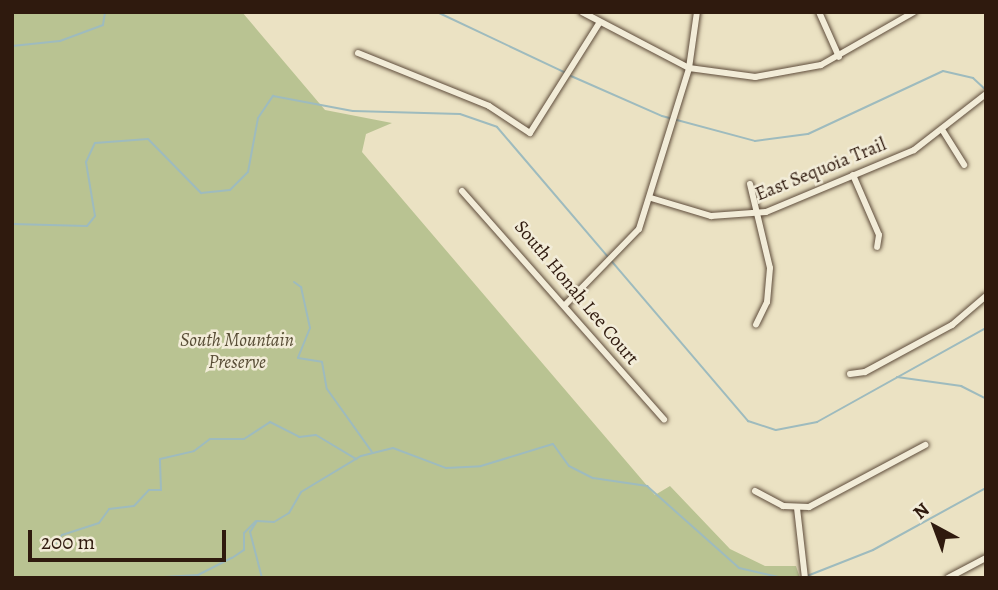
<!DOCTYPE html>
<html>
<head>
<meta charset="utf-8">
<style>
	body { margin:0 }
	#map { position:relative; width:998px; height:590px; overflow:hidden; background:#ebe2c3; font-family:Alegreya,serif }
	div>[style] { position:absolute }
	.green>* { inset:0; background:#b9c392 }
	.stream>* { height:2px; margin:-1px; padding:0 1px; transform-origin:1px; border-radius:1px; background:#9ebbbe }
	.roads { filter:drop-shadow(0 0 2px #5e4c3b) drop-shadow(0 0 2px #5e4c3b) }
	.minor>* { height:6px; margin:-3px; padding:0 3px; transform-origin:3px; border-radius:3px; background:#f2ecd8 }
	span { translate:-50% -50%; white-space:nowrap; text-align:center; line-height:1.15; -webkit-text-stroke:5px #f2ecd8; paint-order:stroke }
	.street-label { font-size:19px; color:#2f1a0e }
	.park-label { font-size:19px; color:#584d36; font-style:italic }
	.frame { position:absolute; inset:0; border:14px solid #2f1a0e; pointer-events:none }
	.north { position:absolute; left:900px; top:492px; width:70px; height:70px; -webkit-text-stroke:5px #f2ecd8; paint-order:stroke; rotate:319deg; font-size:19px; font-weight:700; line-height:28px; text-align:center; color:#2f1a0e }
	.north::after { content:''; display:block; margin:auto; width:24px; height:32px; background:#2f1a0e; clip-path:polygon(50% 0,100% 100%,50% 72%,0 100%) }
	.scale { position:absolute; left:28px; top:530px; width:198px; height:32px; box-sizing:border-box; border:4px solid #2f1a0e; border-top:0; padding-left:9px; font-size:21px; line-height:24px; white-space:nowrap; color:#2f1a0e; -webkit-text-stroke:5px #f2ecd8; paint-order:stroke }
</style>
</head>
<body>
<div id="map">
	<div class="green">
		<div style="clip-path:polygon(12px 12px,242px 12px,325px 110px,392px 123px,366px 134px,362px 152px,655px 495px,670px 486px,730px 549px,765px 566px,796px 566px,800px 578px,12px 578px)"></div>
	</div>
	<div class="stream">
		<div style="left:437px;top:12px;width:143px;rotate:25.3deg"></div>
		<div style="left:12px;top:46px;width:48px;rotate:-5.9deg"></div>
		<div style="left:60px;top:41px;width:46px;rotate:-20.4deg"></div>
		<div style="left:103px;top:25px;width:13px;rotate:-81deg"></div>
		<div style="left:571px;top:76px;width:99px;rotate:23.7deg"></div>
		<div style="left:662px;top:116px;width:96px;rotate:15deg"></div>
		<div style="left:755px;top:141px;width:53px;rotate:-7.5deg"></div>
		<div style="left:808px;top:134px;width:149px;rotate:-25deg"></div>
		<div style="left:943px;top:71px;width:31px;rotate:13deg"></div>
		<div style="left:973px;top:78px;width:18px;rotate:43deg"></div>
		<div style="left:12px;top:224px;width:75px;rotate:1.5deg"></div>
		<div style="left:87px;top:226px;width:13px;rotate:-51deg"></div>
		<div style="left:95px;top:216px;width:55px;rotate:-99.5deg"></div>
		<div style="left:86px;top:162px;width:21px;rotate:-65deg"></div>
		<div style="left:95px;top:143px;width:53px;rotate:-4.3deg"></div>
		<div style="left:148px;top:139px;width:76px;rotate:45.5deg"></div>
		<div style="left:201px;top:193px;width:29px;rotate:-6deg"></div>
		<div style="left:230px;top:190px;width:25px;rotate:-45deg"></div>
		<div style="left:248px;top:172px;width:55px;rotate:-79.5deg"></div>
		<div style="left:258px;top:118px;width:27px;rotate:-56deg"></div>
		<div style="left:273px;top:96px;width:81px;rotate:10.6deg"></div>
		<div style="left:353px;top:111px;width:107px;rotate:1.6deg"></div>
		<div style="left:460px;top:114px;width:39px;rotate:19deg"></div>
		<div style="left:497px;top:127px;width:387px;rotate:49.5deg"></div>
		<div style="left:748px;top:421px;width:29px;rotate:18deg"></div>
		<div style="left:776px;top:430px;width:42px;rotate:-11deg"></div>
		<div style="left:817px;top:422px;width:193px;rotate:-29.1deg"></div>
		<div style="left:294px;top:282px;width:9px;rotate:36deg"></div>
		<div style="left:301px;top:287px;width:42px;rotate:77.6deg"></div>
		<div style="left:310px;top:328px;width:32px;rotate:112deg"></div>
		<div style="left:298px;top:358px;width:24px;rotate:9deg"></div>
		<div style="left:322px;top:362px;width:27px;rotate:80deg"></div>
		<div style="left:327px;top:389px;width:77px;rotate:54.5deg"></div>
		<div style="left:897px;top:377px;width:65px;rotate:8deg"></div>
		<div style="left:961px;top:386px;width:28px;rotate:27deg"></div>
		<div style="left:53px;top:547px;width:15px;rotate:-53deg"></div>
		<div style="left:62px;top:535px;width:39px;rotate:-18deg"></div>
		<div style="left:99px;top:523px;width:17px;rotate:-54deg"></div>
		<div style="left:109px;top:509px;width:25px;rotate:-7deg"></div>
		<div style="left:134px;top:506px;width:22px;rotate:-47deg"></div>
		<div style="left:149px;top:490px;width:12px"></div>
		<div style="left:161px;top:490px;width:31px;rotate:-92deg"></div>
		<div style="left:160px;top:459px;width:35px;rotate:-13deg"></div>
		<div style="left:194px;top:451px;width:20px;rotate:-37deg"></div>
		<div style="left:210px;top:439px;width:34px"></div>
		<div style="left:244px;top:439px;width:31px;rotate:-33deg"></div>
		<div style="left:270px;top:422px;width:33px;rotate:27deg"></div>
		<div style="left:299px;top:437px;width:17px;rotate:-7deg"></div>
		<div style="left:316px;top:435px;width:47px;rotate:31deg"></div>
		<div style="left:807px;top:576px;width:71px;rotate:-21.5deg"></div>
		<div style="left:873px;top:550px;width:129px;rotate:-28.8deg"></div>
		<div style="left:147px;top:578px;width:51px;rotate:-3.4deg"></div>
		<div style="left:198px;top:575px;width:38px;rotate:-27deg"></div>
		<div style="left:232px;top:558px;width:14px;rotate:-34deg"></div>
		<div style="left:244px;top:550px;width:17px;rotate:-90deg"></div>
		<div style="left:244px;top:533px;width:17px;rotate:-45deg"></div>
		<div style="left:262px;top:578px;width:48px;rotate:-104.6deg"></div>
		<div style="left:250px;top:532px;width:13px;rotate:-58deg"></div>
		<div style="left:257px;top:521px;width:17px;rotate:3deg"></div>
		<div style="left:274px;top:522px;width:17px;rotate:-31deg"></div>
		<div style="left:289px;top:513px;width:24px;rotate:-60deg"></div>
		<div style="left:301px;top:492px;width:70px;rotate:-31deg"></div>
		<div style="left:361px;top:456px;width:33px;rotate:-14deg"></div>
		<div style="left:393px;top:448px;width:57px;rotate:20.7deg"></div>
		<div style="left:446px;top:468px;width:35px;rotate:-3deg"></div>
		<div style="left:481px;top:466px;width:75px;rotate:-17deg"></div>
		<div style="left:553px;top:444px;width:27px;rotate:54deg"></div>
		<div style="left:569px;top:466px;width:27px;rotate:27deg"></div>
		<div style="left:593px;top:478px;width:55px;rotate:8.4deg"></div>
		<div style="left:647px;top:486px;width:123px;rotate:41.7deg"></div>
		<div style="left:739px;top:568px;width:45px;rotate:12.8deg"></div>
		<div style="left:792px;top:578px;width:9px;rotate:-6deg"></div>
	</div>
	<div class="roads">
		<div class="minor">
			<div style="left:582px;top:12px;width:121px;rotate:27.6deg"></div>
			<div style="left:689px;top:68px;width:67px;rotate:7.8deg"></div>
			<div style="left:755px;top:77px;width:67px;rotate:-10.3deg"></div>
			<div style="left:821px;top:65px;width:107px;rotate:-29.7deg"></div>
			<div style="left:819px;top:12px;width:49px;rotate:66deg"></div>
			<div style="left:358px;top:53px;width:141px;rotate:22deg"></div>
			<div style="left:489px;top:106px;width:49px;rotate:33.4deg"></div>
			<div style="left:530px;top:133px;width:131px;rotate:-57.8deg"></div>
			<div style="left:943px;top:131px;width:40px;rotate:58deg"></div>
			<div style="left:853px;top:175px;width:65px;rotate:66.6deg"></div>
			<div style="left:879px;top:235px;width:12px;rotate:99deg"></div>
			<div style="left:750px;top:184px;width:86px;rotate:76.6deg"></div>
			<div style="left:770px;top:268px;width:34px;rotate:95deg"></div>
			<div style="left:767px;top:302px;width:25px;rotate:116deg"></div>
			<div style="left:462px;top:191px;width:305px;rotate:48.5deg"></div>
			<div style="left:651px;top:198px;width:63px;rotate:16.7deg"></div>
			<div style="left:711px;top:216px;width:55px;rotate:-4.2deg"></div>
			<div style="left:766px;top:212px;width:160px;rotate:-22.7deg"></div>
			<div style="left:914px;top:150px;width:91px;rotate:-37.9deg"></div>
			<div style="left:565px;top:305px;width:106px;rotate:-45.8deg"></div>
			<div style="left:639px;top:229px;width:169px;rotate:-72.7deg"></div>
			<div style="left:689px;top:68px;width:57px;rotate:-81.9deg"></div>
			<div style="left:850px;top:374px;width:15px;rotate:-8deg"></div>
			<div style="left:865px;top:372px;width:99px;rotate:-28.4deg"></div>
			<div style="left:952px;top:325px;width:45px;rotate:-40.5deg"></div>
			<div style="left:755px;top:491px;width:32px;rotate:28deg"></div>
			<div style="left:783px;top:506px;width:26px;rotate:2deg"></div>
			<div style="left:809px;top:507px;width:132px;rotate:-28.1deg"></div>
			<div style="left:797px;top:508px;width:70px;rotate:83.5deg"></div>
			<div style="left:948px;top:578px;width:43px;rotate:-27.8deg"></div>
		</div>
	</div>
	<div class="street-label">
		<span style="left:821px;top:170px;rotate:-22deg">East Sequoia Trail</span>
		<span style="left:576px;top:293px;rotate:50deg">South Honah Lee Court</span>
	</div>
	<div class="park-label">
		<span style="left:237px;top:352px">South Mountain<br>Preserve</span>
	</div>
	<div class="frame"></div>
	<div class="north">N</div>
	<div class="scale">200 m</div>
</div>
</body>
</html>
